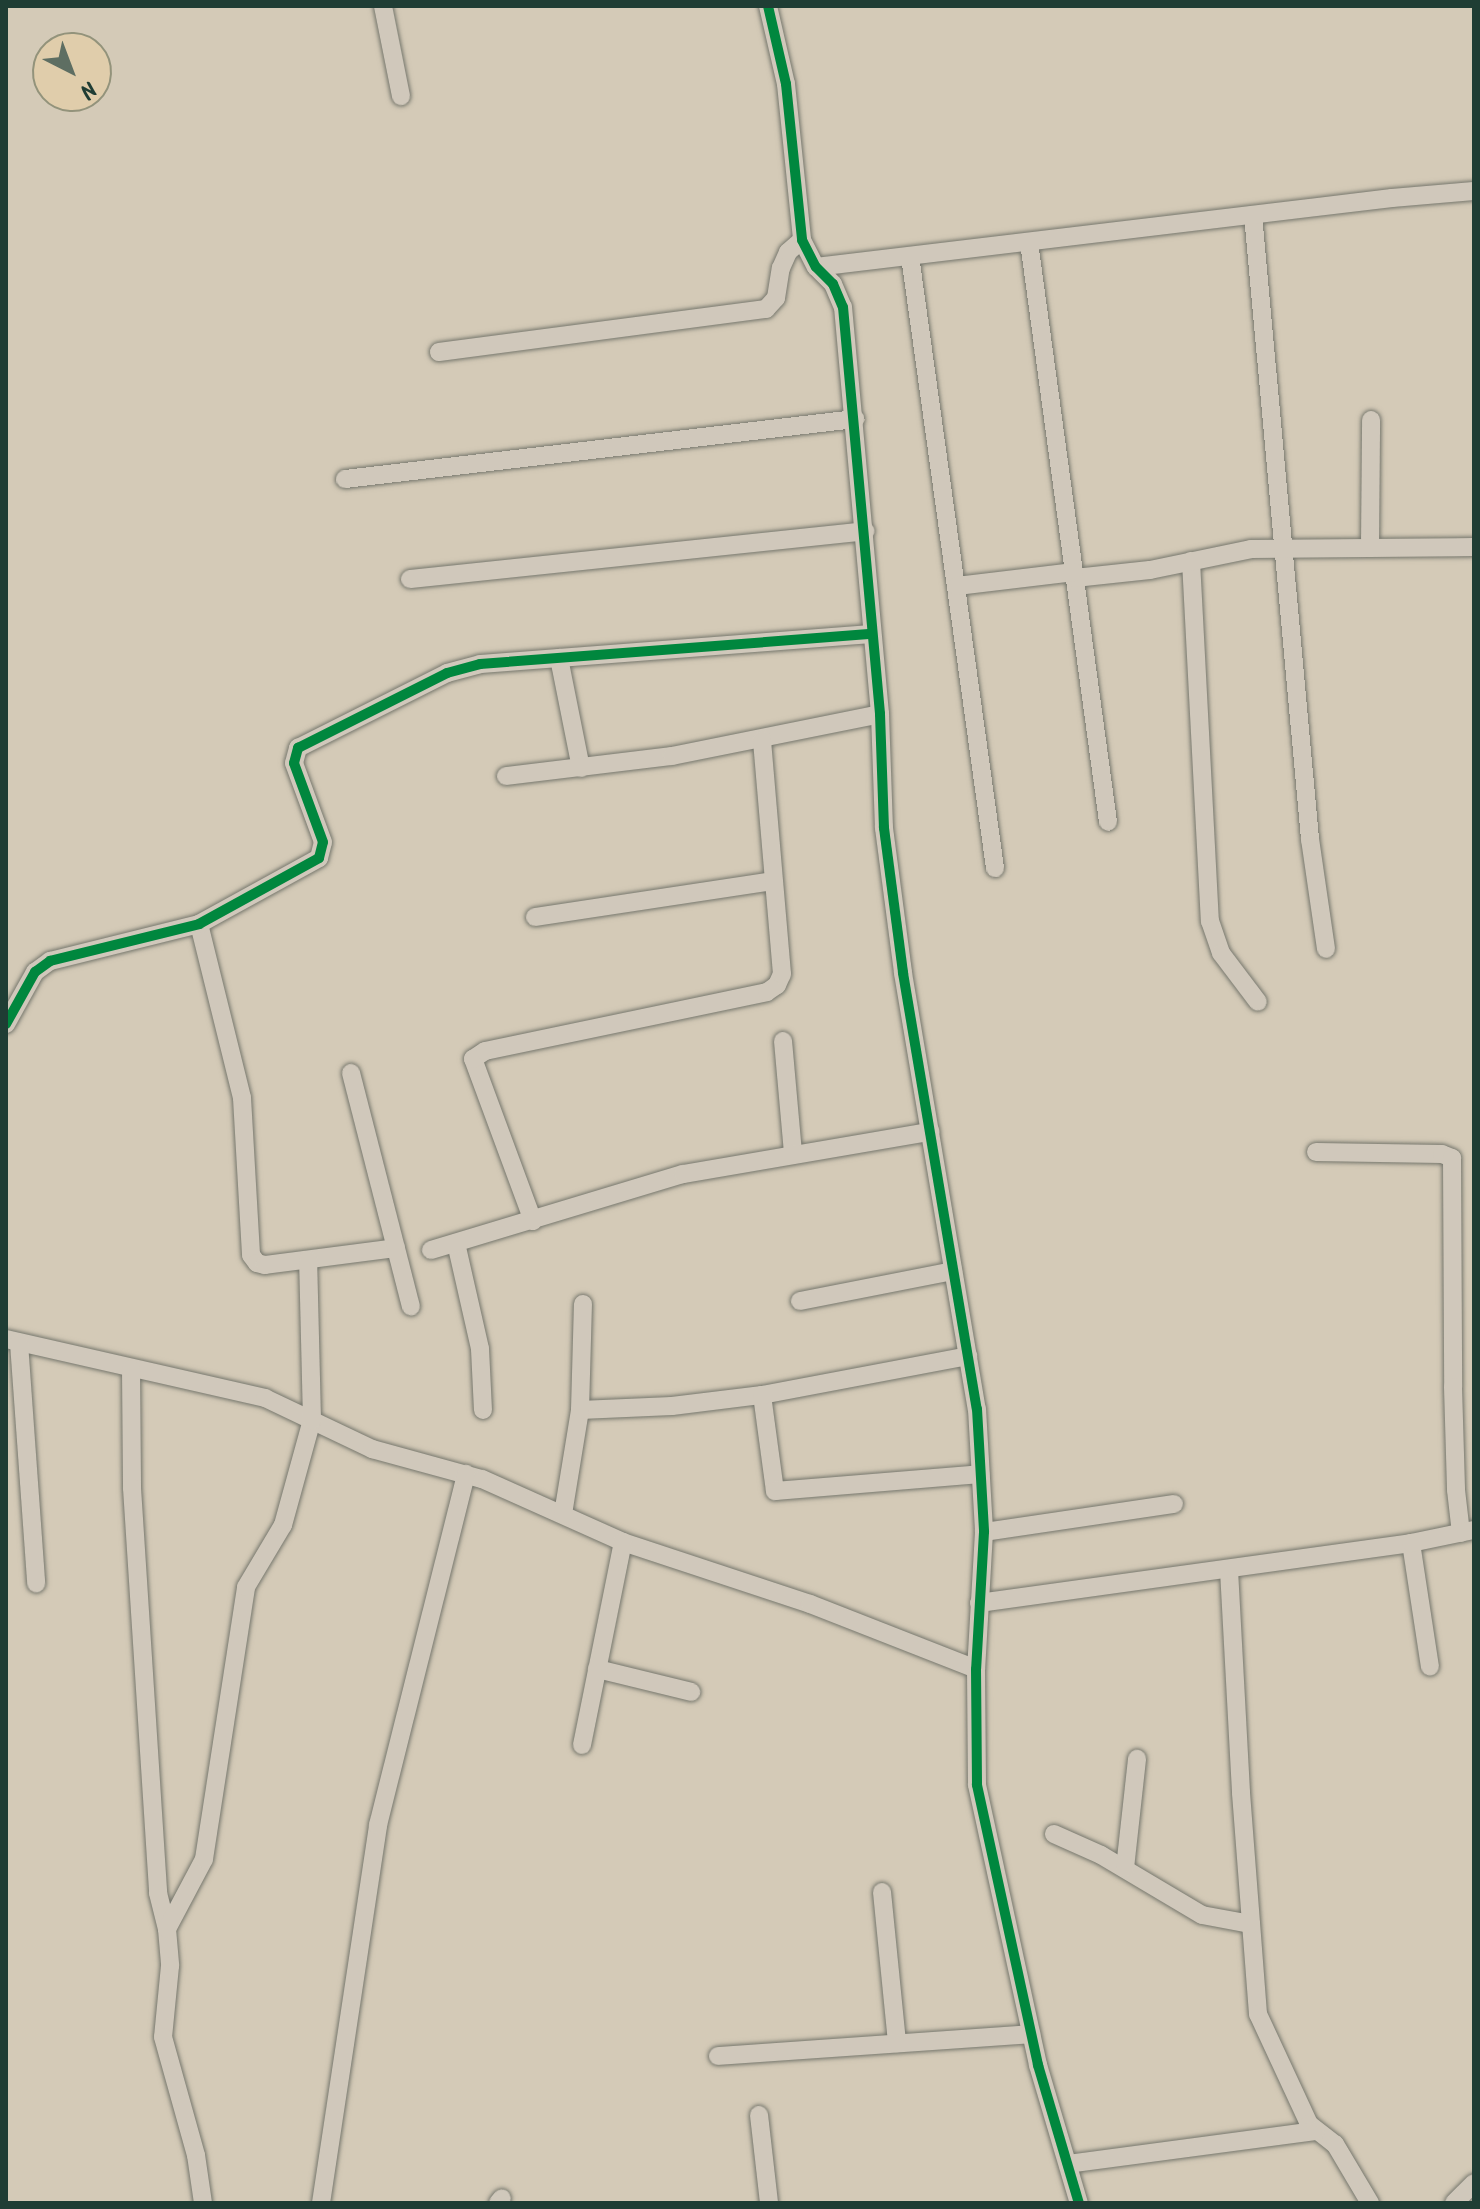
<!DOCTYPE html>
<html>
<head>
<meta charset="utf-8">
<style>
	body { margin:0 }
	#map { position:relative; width:1480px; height:2209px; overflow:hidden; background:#d4cab7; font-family:Kalam,sans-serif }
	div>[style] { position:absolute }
	.roads { filter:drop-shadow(0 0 2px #76776d) drop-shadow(0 0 2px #76776d) }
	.minor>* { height:18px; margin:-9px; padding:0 9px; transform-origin:9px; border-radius:9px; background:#d0c8bb }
	.cycleway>* { height:10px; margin:-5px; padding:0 5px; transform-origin:5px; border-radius:5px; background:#00873e }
	span { translate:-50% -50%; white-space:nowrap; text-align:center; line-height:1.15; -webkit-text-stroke:8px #e0cdab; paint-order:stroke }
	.frame { position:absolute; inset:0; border:8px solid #1f3d34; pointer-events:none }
	.north { position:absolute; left:32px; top:32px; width:80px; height:80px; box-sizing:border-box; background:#e0cdab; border:2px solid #93937b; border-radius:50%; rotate:138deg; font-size:22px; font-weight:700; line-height:32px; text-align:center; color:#1f3d34 }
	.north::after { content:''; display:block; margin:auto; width:28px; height:36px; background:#5e6e62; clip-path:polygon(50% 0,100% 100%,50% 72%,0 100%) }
</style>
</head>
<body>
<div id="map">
	<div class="roads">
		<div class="minor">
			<div style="left:383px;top:6px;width:92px;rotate:78.7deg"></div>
			<div style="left:768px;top:6px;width:80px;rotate:77deg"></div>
			<div style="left:786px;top:84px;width:157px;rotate:84.1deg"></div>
			<div style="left:802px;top:240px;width:30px;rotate:63deg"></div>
			<div style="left:816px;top:267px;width:24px;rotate:45deg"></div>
			<div style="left:833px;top:284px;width:25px;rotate:67deg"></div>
			<div style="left:843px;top:307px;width:409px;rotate:84.8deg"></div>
			<div style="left:880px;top:714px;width:114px;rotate:88deg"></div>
			<div style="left:884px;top:828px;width:146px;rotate:82.5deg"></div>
			<div style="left:903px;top:973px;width:442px;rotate:80.4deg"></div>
			<div style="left:977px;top:1409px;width:123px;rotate:86.7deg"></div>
			<div style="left:984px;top:1532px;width:137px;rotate:93.3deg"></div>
			<div style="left:976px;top:1669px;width:116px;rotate:89.5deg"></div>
			<div style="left:977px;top:1785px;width:287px;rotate:77.7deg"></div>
			<div style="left:1038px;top:2065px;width:144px;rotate:73.5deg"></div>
			<div style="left:1253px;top:215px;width:627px;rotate:84.78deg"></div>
			<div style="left:1310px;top:839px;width:111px;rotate:81.7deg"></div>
			<div style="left:1029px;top:242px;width:585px;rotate:82.24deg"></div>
			<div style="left:910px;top:256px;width:618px;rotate:82.09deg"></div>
			<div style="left:816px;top:267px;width:580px;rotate:-6.83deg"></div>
			<div style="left:1392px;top:198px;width:82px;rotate:-4.9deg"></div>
			<div style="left:439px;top:352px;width:330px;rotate:-7.5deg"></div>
			<div style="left:766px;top:309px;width:15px;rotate:-48deg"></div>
			<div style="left:776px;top:298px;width:30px;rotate:-81deg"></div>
			<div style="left:781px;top:268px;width:17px;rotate:-66deg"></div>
			<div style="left:788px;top:252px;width:18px;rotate:-41deg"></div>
			<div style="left:345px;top:479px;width:514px;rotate:-6.71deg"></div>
			<div style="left:1370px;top:546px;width:126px;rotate:-89.5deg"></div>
			<div style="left:1191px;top:561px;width:361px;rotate:87deg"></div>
			<div style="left:1210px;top:921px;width:34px;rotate:71deg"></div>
			<div style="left:1221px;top:953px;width:61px;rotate:52.9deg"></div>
			<div style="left:1075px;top:578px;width:75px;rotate:-6.1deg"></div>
			<div style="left:1150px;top:570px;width:103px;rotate:-11.7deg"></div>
			<div style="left:1251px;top:549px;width:223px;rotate:-0.5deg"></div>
			<div style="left:410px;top:579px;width:458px;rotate:-6deg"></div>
			<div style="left:957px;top:586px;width:118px;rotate:-6.8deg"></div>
			<div style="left:559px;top:658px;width:112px;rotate:78.7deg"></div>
			<div style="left:506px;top:776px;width:167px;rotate:-6.9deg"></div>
			<div style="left:672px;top:756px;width:212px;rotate:-11.4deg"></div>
			<div style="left:535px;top:917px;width:241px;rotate:-8.6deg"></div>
			<div style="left:199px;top:924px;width:179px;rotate:76.1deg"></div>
			<div style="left:242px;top:1098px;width:157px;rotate:86.7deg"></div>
			<div style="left:251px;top:1255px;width:10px;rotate:53deg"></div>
			<div style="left:257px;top:1263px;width:8px;rotate:14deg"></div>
			<div style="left:265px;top:1265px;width:132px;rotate:-7.4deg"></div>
			<div style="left:6px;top:1024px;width:60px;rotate:-60.9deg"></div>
			<div style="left:35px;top:972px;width:19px;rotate:-36deg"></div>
			<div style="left:50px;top:961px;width:154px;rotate:-13.9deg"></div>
			<div style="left:199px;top:924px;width:137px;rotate:-28.8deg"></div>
			<div style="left:319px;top:858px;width:16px;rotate:-76deg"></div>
			<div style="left:323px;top:842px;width:84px;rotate:-110.2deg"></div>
			<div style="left:294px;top:763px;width:16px;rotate:-75deg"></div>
			<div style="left:298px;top:748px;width:167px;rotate:-26.7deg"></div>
			<div style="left:447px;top:673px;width:34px;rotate:-15deg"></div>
			<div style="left:480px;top:664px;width:393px;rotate:-4.4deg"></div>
			<div style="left:783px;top:1041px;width:113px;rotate:84.9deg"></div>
			<div style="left:351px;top:1073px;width:241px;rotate:75.6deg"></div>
			<div style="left:1316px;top:1152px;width:126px;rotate:0.9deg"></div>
			<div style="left:1442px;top:1154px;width:11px;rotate:22deg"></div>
			<div style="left:1452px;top:1158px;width:229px;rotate:89.7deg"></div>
			<div style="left:1453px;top:1387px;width:103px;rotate:88.3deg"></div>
			<div style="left:1456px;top:1490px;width:43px;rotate:83.4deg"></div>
			<div style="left:533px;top:1221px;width:173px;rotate:-110.3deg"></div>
			<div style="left:473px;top:1059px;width:14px;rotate:-34deg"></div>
			<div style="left:485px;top:1051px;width:288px;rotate:-11.8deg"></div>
			<div style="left:767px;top:992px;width:12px;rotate:-35deg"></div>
			<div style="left:777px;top:985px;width:12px;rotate:-66deg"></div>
			<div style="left:782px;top:974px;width:235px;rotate:-94.9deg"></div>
			<div style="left:456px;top:1243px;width:109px;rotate:77.2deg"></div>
			<div style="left:480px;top:1349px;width:61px;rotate:87.2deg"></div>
			<div style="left:431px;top:1250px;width:263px;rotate:-16.8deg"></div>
			<div style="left:683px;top:1174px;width:251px;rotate:-9.7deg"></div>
			<div style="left:800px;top:1301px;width:156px;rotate:-11.1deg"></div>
			<div style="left:6px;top:1339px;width:266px;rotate:12.8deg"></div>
			<div style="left:265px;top:1398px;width:119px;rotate:25.5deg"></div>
			<div style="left:372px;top:1449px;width:114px;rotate:15.3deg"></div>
			<div style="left:482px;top:1479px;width:154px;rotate:24.1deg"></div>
			<div style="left:623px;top:1542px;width:197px;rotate:18.3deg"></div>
			<div style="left:810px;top:1604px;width:178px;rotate:21.4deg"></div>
			<div style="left:19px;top:1343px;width:241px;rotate:85.9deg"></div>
			<div style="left:131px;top:1369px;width:119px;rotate:89.5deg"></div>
			<div style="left:132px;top:1488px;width:406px;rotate:86.3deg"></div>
			<div style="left:158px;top:1893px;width:37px;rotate:76deg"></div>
			<div style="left:167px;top:1929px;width:37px;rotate:85deg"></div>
			<div style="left:170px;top:1966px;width:71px;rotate:95.6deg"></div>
			<div style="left:163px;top:2037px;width:123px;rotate:74.4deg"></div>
			<div style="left:196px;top:2155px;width:49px;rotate:81.7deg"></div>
			<div style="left:762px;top:1395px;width:97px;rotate:82.3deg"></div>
			<div style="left:775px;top:1491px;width:206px;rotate:-4.7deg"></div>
			<div style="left:580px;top:1410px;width:92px;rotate:-2.5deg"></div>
			<div style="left:672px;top:1406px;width:91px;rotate:-7deg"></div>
			<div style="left:762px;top:1395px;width:210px;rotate:-10.7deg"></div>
			<div style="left:563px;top:1514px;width:105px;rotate:-80.7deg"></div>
			<div style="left:580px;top:1410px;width:106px;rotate:-88.4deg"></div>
			<div style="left:984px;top:1532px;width:192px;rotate:-8.4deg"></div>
			<div style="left:1411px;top:1543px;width:125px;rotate:81.3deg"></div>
			<div style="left:1229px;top:1570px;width:223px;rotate:86.9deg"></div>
			<div style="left:1241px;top:1793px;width:222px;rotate:85.6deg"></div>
			<div style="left:1258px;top:2014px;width:121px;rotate:65.1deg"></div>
			<div style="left:1309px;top:2124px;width:33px;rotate:38deg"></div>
			<div style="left:1335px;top:2144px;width:69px;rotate:59.3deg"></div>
			<div style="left:979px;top:1603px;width:436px;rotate:-7.9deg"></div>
			<div style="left:1411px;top:1543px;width:64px;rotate:-11.7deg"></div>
			<div style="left:597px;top:1669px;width:97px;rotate:13.7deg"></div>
			<div style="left:582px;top:1745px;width:207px;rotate:-78.6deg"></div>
			<div style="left:1054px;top:1834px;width:51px;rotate:24.1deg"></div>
			<div style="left:1101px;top:1855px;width:117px;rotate:30.7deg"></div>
			<div style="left:1202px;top:1915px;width:50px;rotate:10.4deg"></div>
			<div style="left:1125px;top:1868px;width:110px;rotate:-83.7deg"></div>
			<div style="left:882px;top:1892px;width:152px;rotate:84.3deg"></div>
			<div style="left:167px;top:1929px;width:79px;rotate:-62.1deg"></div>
			<div style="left:204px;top:1859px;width:275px;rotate:-81.2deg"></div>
			<div style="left:246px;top:1587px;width:72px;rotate:-59.2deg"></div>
			<div style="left:283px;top:1525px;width:109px;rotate:-74.6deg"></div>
			<div style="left:312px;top:1420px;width:160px;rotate:-91.4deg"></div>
			<div style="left:718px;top:2056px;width:314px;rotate:-4deg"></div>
			<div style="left:759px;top:2115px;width:89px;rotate:83.5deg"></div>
			<div style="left:1068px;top:2164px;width:250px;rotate:-7.6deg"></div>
			<div style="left:321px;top:2203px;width:382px;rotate:-81.4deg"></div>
			<div style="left:378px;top:1825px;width:362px;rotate:-75.9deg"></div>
			<div style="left:498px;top:2203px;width:6px;rotate:-51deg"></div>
			<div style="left:1454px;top:2203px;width:28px;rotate:-45deg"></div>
		</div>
	</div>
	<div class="cycleway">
		<div style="left:768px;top:6px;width:80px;rotate:77deg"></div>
		<div style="left:786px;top:84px;width:157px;rotate:84.1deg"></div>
		<div style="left:802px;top:240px;width:30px;rotate:63deg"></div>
		<div style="left:816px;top:267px;width:24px;rotate:45deg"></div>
		<div style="left:833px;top:284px;width:25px;rotate:67deg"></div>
		<div style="left:843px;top:307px;width:409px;rotate:84.8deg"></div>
		<div style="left:880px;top:714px;width:114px;rotate:88deg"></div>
		<div style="left:884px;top:828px;width:146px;rotate:82.5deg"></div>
		<div style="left:903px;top:973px;width:442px;rotate:80.4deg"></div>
		<div style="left:977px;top:1409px;width:123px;rotate:86.7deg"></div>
		<div style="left:984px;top:1532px;width:137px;rotate:93.3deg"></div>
		<div style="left:976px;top:1669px;width:116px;rotate:89.5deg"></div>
		<div style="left:977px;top:1785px;width:287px;rotate:77.7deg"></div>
		<div style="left:1038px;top:2065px;width:144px;rotate:73.5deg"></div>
		<div style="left:6px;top:1024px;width:60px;rotate:-60.9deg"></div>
		<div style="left:35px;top:972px;width:19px;rotate:-36deg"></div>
		<div style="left:50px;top:961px;width:154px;rotate:-13.9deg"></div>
		<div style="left:199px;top:924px;width:137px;rotate:-28.8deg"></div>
		<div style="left:319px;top:858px;width:16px;rotate:-76deg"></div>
		<div style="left:323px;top:842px;width:84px;rotate:-110.2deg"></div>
		<div style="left:294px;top:763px;width:16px;rotate:-75deg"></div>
		<div style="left:298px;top:748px;width:167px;rotate:-26.7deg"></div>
		<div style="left:447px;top:673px;width:34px;rotate:-15deg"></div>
		<div style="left:480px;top:664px;width:393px;rotate:-4.4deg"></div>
	</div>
	<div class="frame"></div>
	<div class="north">N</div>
</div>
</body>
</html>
